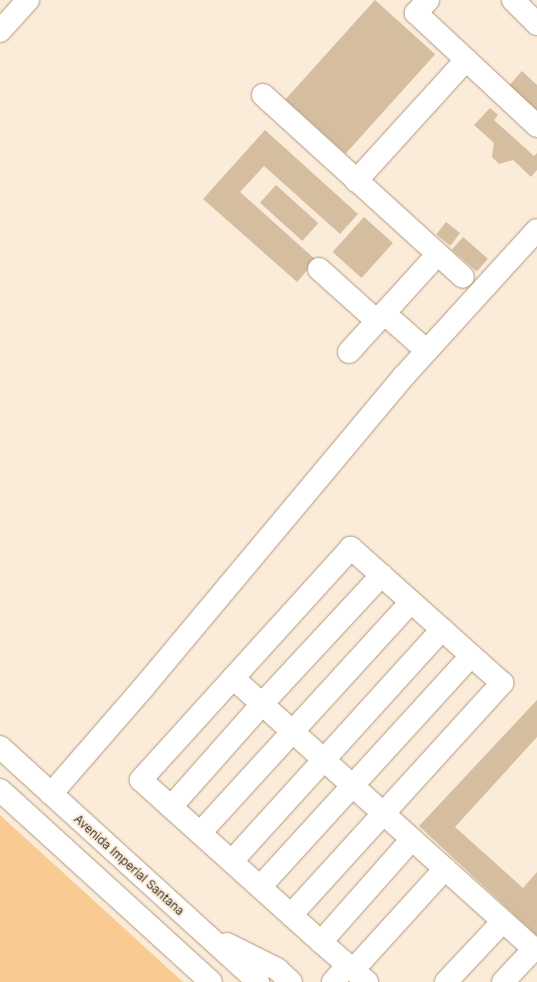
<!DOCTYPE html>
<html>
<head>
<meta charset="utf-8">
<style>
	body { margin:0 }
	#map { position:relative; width:537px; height:982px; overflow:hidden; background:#fbecda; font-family:Inter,sans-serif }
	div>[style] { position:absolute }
	.green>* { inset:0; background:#f9ca92 }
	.building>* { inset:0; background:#d5bda0; transform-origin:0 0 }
	.roads { filter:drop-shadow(0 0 1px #b0987c) drop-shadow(0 0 1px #b0987c) }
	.minor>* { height:22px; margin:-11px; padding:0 11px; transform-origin:11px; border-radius:11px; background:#fff }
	span { translate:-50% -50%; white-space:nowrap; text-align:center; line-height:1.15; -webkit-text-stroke:4px #fbecda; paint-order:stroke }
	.street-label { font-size:12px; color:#392f24 }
</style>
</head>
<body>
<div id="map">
	<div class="green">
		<div style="clip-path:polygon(0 815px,183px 982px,0 982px)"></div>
	</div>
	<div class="building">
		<div style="left:375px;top:0;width:81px;height:134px;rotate:42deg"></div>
		<div style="clip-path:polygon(522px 71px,537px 85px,537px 110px,520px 95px,515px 100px,505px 90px)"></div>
		<div style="clip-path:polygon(490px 108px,498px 115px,494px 120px,534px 156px,537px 153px,537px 170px,531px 177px,513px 160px,499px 164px,492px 157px,494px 143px,474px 125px)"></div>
		<div style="clip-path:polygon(265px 130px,358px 214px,340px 234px,264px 166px,240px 192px,316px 260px,297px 282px,203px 199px)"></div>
		<div style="left:276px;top:185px;width:57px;height:24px;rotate:42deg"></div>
		<div style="left:364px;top:217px;width:39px;height:47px;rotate:42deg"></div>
		<div style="left:446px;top:222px;width:18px;height:16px;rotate:38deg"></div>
		<div style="left:463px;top:237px;width:33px;height:17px;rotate:41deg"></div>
		<div style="clip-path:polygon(537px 700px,537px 737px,455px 827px,523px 888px,537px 872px,537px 936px,419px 826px)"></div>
	</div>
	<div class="roads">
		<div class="minor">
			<div style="left:428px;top:0;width:18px;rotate:133deg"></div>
			<div style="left:416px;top:13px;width:166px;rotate:43deg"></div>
			<div style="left:513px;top:0;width:34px;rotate:45deg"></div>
			<div style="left:0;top:31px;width:42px;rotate:-47.9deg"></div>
			<div style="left:263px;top:95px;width:270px;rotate:42.3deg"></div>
			<div style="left:356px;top:181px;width:164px;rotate:-47.7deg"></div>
			<div style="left:319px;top:269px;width:78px;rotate:41.9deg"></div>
			<div style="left:384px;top:313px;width:57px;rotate:41.5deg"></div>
			<div style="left:349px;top:352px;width:132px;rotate:-47.8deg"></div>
			<div style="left:233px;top:678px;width:405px;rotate:42deg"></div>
			<div style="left:534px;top:949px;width:45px;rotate:133.2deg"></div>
			<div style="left:0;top:747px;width:349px;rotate:42.3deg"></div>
			<div style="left:0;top:790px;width:285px;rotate:42.3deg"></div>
			<div style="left:51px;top:794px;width:140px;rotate:-49deg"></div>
			<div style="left:143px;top:688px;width:407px;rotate:-50.1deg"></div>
			<div style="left:404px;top:376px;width:197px;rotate:-47.7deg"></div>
			<div style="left:171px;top:807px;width:137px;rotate:-48.5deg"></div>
			<div style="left:262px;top:704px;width:176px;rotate:-47.1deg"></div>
			<div style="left:200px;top:833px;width:313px;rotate:-47.6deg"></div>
			<div style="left:232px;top:861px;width:313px;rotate:-47.8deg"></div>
			<div style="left:260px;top:887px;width:313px;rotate:-47.6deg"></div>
			<div style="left:291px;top:915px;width:314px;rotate:-47.7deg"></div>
			<div style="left:502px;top:683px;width:203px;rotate:-138.2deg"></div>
			<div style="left:351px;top:548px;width:313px;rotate:132.2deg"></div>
			<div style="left:141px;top:780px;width:242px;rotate:42deg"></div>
			<div style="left:321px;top:942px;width:61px;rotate:41deg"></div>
			<div style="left:321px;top:942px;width:137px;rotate:-48.5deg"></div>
			<div style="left:227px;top:944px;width:56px;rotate:26.6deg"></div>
			<div style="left:277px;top:969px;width:19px;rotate:43deg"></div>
			<div style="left:353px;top:970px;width:137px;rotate:-47.7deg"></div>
			<div style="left:333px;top:982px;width:23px;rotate:-49deg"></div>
			<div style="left:446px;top:982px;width:83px;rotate:-46.9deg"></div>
		</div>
	</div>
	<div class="street-label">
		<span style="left:129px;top:865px;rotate:42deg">Avenida Imperial Santana</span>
	</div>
</div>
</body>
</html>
